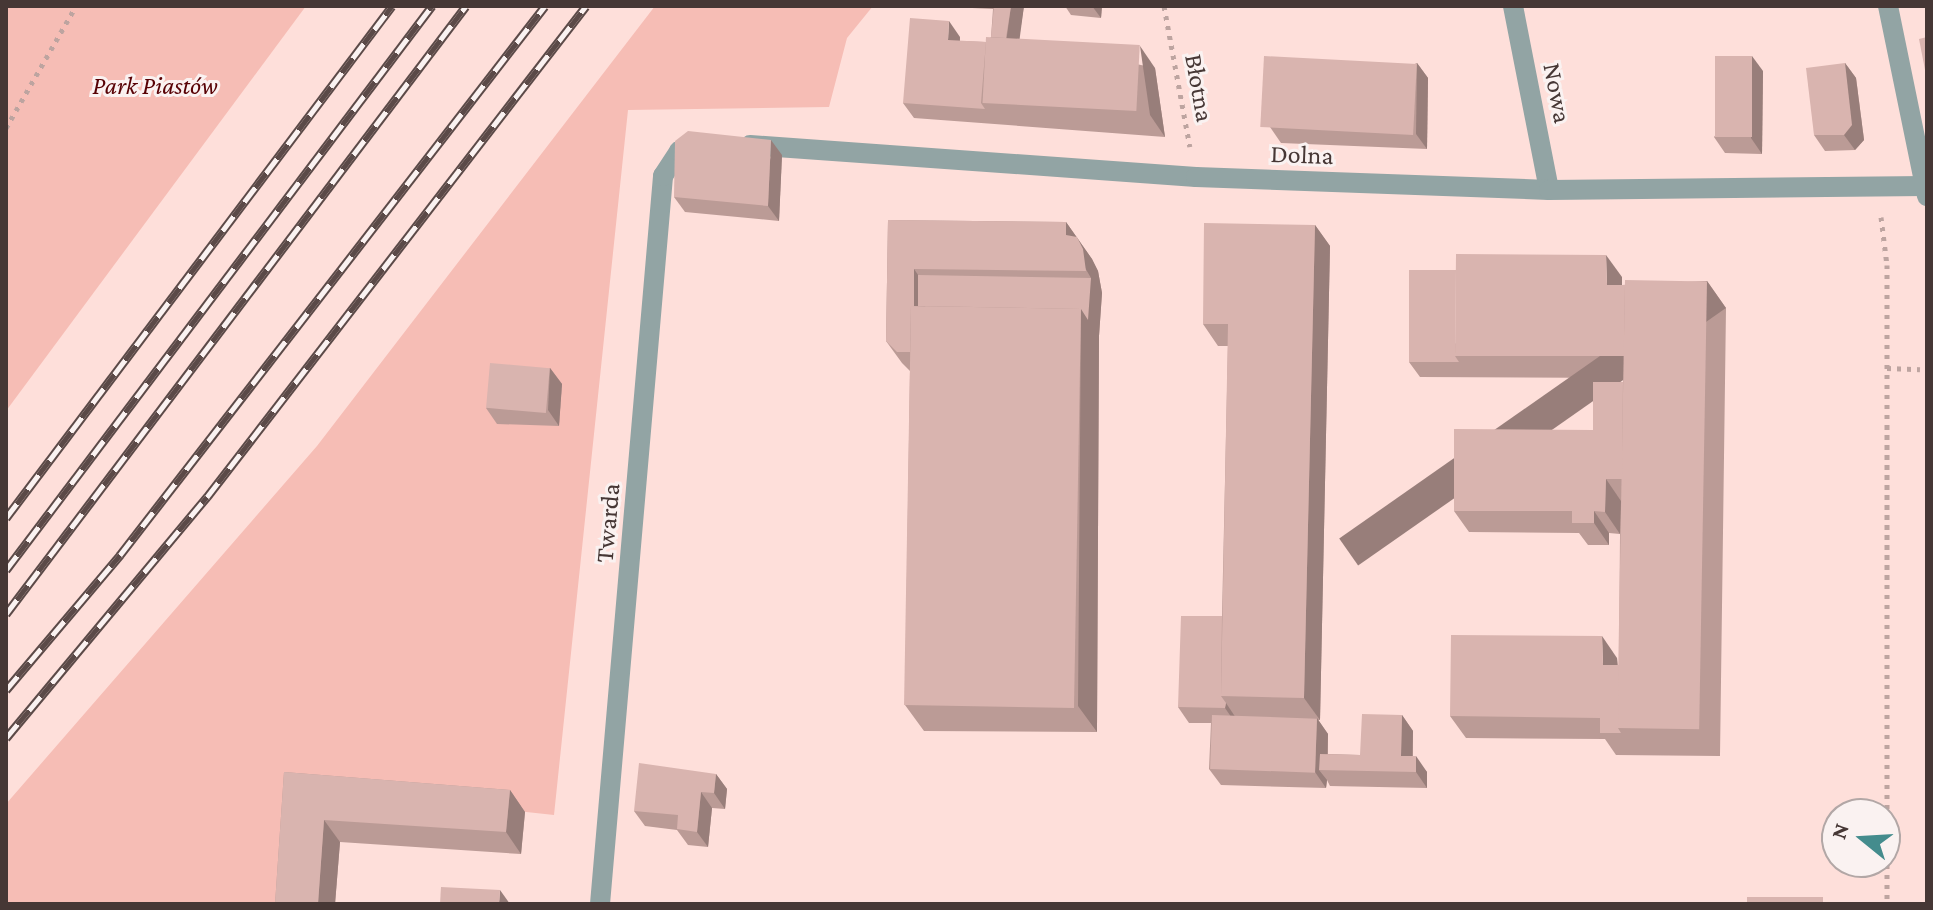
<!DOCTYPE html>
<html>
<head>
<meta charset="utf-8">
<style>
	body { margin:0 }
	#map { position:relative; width:1933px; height:910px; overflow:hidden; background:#fedfda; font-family:"Crimson Pro",serif }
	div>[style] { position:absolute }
	.green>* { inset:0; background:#f6bdb5 }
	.path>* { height:5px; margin-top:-2.5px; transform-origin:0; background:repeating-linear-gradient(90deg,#bda4a0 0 4px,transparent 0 10px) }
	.minor>* { height:20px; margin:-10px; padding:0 10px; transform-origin:10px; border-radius:10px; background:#92a4a4 }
	.rail>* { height:9px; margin-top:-4.5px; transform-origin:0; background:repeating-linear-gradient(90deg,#faf2f1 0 18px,#5b4a48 0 36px); box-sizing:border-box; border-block:2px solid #5b4a48 }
	.wall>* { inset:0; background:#bb9b96 }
	.shaded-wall>* { inset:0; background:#987e7a; transform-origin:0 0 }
	.building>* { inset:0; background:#d9b4af; transform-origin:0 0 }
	span { translate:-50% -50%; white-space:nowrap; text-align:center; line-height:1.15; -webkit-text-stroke:6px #faf2f1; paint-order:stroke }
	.park-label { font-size:26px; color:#580205; font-style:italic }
	.street-label { font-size:26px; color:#463735 }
	.frame { position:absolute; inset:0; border:8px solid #463735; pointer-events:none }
	.north { position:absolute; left:1821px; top:798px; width:80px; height:80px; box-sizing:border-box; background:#faf2f1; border:2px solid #b2a7a6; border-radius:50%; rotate:288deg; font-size:22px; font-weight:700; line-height:32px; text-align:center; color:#463735 }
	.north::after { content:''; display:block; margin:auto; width:28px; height:36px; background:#448c8d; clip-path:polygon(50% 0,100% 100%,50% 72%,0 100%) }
</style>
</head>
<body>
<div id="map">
	<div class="green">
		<div style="clip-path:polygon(6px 6px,306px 6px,6px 411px)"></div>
		<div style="clip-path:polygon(655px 6px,873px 6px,847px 38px,829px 107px,628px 110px,554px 815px,288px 786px,280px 904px,6px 904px,6px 804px,317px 446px)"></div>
	</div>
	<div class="path">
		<div style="left:1164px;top:6px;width:143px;rotate:79.6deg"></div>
		<div style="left:6px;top:128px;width:141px;rotate:-60.2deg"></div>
		<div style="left:1881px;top:217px;width:48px;rotate:82.9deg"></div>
		<div style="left:1887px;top:265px;width:639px;rotate:90deg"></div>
		<div style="left:1887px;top:368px;width:33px;rotate:2deg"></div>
	</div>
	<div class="minor">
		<div style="left:1513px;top:6px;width:187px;rotate:78.9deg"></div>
		<div style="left:1888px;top:6px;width:194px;rotate:78.4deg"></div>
		<div style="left:750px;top:145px;width:447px;rotate:4.1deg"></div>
		<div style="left:1196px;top:177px;width:353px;rotate:2.1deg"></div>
		<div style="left:1549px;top:190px;width:376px;rotate:-0.6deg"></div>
		<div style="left:600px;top:904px;width:731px;rotate:-85.05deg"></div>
		<div style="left:663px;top:176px;width:30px;rotate:-57deg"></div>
		<div style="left:679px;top:151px;width:20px;rotate:-11deg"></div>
	</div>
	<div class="rail">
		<div style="left:6px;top:518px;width:641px;rotate:-52.99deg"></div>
		<div style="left:6px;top:570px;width:707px;rotate:-52.94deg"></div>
		<div style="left:6px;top:614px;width:762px;rotate:-52.89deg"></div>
		<div style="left:6px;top:690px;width:177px;rotate:-49.8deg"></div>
		<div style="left:120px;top:555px;width:694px;rotate:-52.26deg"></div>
		<div style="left:6px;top:738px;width:314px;rotate:-50.2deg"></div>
		<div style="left:207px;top:497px;width:620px;rotate:-52.34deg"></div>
	</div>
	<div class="wall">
		<div style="clip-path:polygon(971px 6px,1024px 6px,1019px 39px,1155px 68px,1165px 137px,914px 118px,903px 103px,960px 37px,960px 41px,986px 42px,991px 37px,993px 9px,972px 8px)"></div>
		<div style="clip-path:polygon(1065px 6px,1102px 6px,1101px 18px,1071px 15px)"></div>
		<div style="clip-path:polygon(1417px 63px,1428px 78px,1427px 149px,1281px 143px,1270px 127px)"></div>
		<div style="clip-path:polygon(1845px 63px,1856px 78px,1864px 140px,1855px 150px,1825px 151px,1814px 135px)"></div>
		<div style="clip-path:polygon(1763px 71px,1762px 154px,1725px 153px,1714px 137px)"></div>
		<div style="clip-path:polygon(782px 155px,779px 221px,685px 212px,674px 197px)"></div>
		<div style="clip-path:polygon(888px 220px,1066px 222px,1092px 259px,1098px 271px,1102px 293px,1099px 336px,1097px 732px,924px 731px,905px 705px,910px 371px,902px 363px,886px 341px)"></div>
		<div style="clip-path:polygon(1315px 225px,1330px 246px,1320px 720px,1318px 720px,1328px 734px,1328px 754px,1360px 755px,1402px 715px,1413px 731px,1413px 756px,1427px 772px,1427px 788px,1330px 786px,1327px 780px,1326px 788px,1221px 785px,1209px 769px,1211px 723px,1189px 723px,1178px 707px,1222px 616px,1228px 346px,1218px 346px,1203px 324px)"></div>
		<div style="clip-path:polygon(1622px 277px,1622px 285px,1707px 281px,1726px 308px,1720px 756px,1616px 755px,1605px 739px,1466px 738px,1450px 716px,1617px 658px,1618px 665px,1619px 665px,1620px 534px,1609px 533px,1609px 545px,1588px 545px,1579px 533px,1469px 532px,1454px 511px,1593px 430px,1623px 382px,1623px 378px,1420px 377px,1409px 362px)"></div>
		<div style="clip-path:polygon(550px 368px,562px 384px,559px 426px,497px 424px,486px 408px)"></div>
		<div style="clip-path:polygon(284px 772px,510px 790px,525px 812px,521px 854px,340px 842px,335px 904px,275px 904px)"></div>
		<div style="clip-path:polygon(716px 774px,727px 789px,725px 809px,712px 808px,708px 847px,688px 845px,677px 830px,645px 826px,634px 811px)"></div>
	</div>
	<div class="shaded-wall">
		<div style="clip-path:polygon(1011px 6px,1024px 6px,1017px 58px,1006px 43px)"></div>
		<div style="clip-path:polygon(1092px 6px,1102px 6px,1101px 18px)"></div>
		<div style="clip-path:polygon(949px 21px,960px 37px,959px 55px,948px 40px)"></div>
		<div style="clip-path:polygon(1140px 46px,1155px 68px,1165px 137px,1150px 115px)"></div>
		<div style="clip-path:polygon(1752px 56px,1763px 71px,1762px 154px,1751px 138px)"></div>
		<div style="clip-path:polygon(1417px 63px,1428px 78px,1427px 149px,1416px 134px)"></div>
		<div style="clip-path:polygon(1845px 63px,1856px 78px,1864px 140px,1855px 150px,1844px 135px)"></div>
		<div style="clip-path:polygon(771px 140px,782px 155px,779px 221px,768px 206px)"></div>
		<div style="clip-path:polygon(1066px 222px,1092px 259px,1098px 271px,1102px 293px,1099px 336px,1097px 732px,1078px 706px,1081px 309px,1091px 278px,1066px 235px)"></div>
		<div style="clip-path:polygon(1315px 225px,1330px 246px,1320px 720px,1304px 698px)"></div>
		<div style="clip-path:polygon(1606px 255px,1622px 277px,1622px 307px,1607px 285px)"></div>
		<div style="clip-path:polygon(914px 269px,929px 291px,914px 352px)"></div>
		<div style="left:1707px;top:281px;width:33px;height:449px;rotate:55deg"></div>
		<div style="clip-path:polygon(550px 368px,562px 384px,559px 426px,548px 410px)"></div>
		<div style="clip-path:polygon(1606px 479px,1621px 501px,1620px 534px,1605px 512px)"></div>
		<div style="clip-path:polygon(1594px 511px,1609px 533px,1609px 545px,1594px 523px)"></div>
		<div style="clip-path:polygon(1602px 636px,1617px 658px,1618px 687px,1603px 665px)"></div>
		<div style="clip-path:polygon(1226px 703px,1236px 718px,1236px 724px,1225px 708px)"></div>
		<div style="clip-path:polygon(1402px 715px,1413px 731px,1412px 771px,1401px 756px)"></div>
		<div style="clip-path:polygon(1317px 718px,1328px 734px,1327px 770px,1319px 770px,1327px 780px,1326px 788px,1315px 772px)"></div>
		<div style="clip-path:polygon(1416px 756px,1427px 772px,1427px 788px,1416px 772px)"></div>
		<div style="clip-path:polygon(716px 774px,727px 789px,725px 809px,714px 793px)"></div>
		<div style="clip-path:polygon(510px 790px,525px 812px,521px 854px,506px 832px)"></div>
		<div style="clip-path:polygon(701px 792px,712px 808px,708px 847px,697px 832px)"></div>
		<div style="clip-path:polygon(324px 820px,340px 842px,335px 904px,318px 904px)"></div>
		<div style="clip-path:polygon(500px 890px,510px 904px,499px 904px)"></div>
	</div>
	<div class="building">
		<div style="clip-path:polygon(994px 6px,1011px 6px,1006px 38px,991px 37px)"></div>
		<div style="clip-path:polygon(910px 18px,949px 21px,948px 40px,986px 42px,981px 103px,985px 109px,903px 103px)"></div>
		<div style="left:986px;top:37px;width:154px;height:66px;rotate:3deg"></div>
		<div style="clip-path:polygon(1927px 37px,1927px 75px,1926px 75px,1919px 39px)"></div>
		<div style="left:1264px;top:56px;width:153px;height:71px;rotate:3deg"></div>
		<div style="left:1715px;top:56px;width:37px;height:81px"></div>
		<div style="clip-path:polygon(1845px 63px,1852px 125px,1844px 135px,1814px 135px,1806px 68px)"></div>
		<div style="clip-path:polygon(688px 131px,771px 140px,768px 206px,674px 197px,675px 141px)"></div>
		<div style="clip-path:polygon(888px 220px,1066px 222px,1066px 235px,1077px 237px,1083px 249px,1086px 271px,914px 269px,914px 306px,911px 306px,910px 352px,897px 352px,886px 341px)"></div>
		<div style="clip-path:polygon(1204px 223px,1315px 225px,1304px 698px,1221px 696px,1228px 324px,1203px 324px)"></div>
		<div style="clip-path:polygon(1456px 254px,1606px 255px,1607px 285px,1625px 285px,1624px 356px,1455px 356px)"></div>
		<div style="clip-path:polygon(1409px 270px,1456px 270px,1455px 356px,1459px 362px,1409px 362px)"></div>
		<div style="clip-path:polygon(918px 275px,1091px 278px,1088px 320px,1081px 309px,918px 306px)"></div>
		<div style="left:1625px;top:280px;width:82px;height:448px;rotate:1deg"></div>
		<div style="left:911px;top:306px;width:170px;height:399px;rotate:1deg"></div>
		<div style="left:490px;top:363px;width:60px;height:45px;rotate:5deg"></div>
		<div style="clip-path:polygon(1593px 382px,1623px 382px,1622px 479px,1606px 479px,1605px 512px,1594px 511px,1594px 523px,1572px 523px,1572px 511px,1454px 511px,1454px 429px,1593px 430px)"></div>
		<div style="clip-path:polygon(1181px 616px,1222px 616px,1221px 696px,1226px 703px,1225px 708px,1178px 707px)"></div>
		<div style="clip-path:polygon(1451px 635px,1602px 636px,1603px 665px,1619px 665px,1618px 728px,1621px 733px,1600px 733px,1600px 718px,1450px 716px)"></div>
		<div style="clip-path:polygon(1362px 714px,1402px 715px,1401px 756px,1416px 756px,1416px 772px,1319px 770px,1320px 754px,1360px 755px)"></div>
		<div style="left:1212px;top:715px;width:105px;height:54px;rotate:2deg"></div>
		<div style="clip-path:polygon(639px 763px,716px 774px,714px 793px,701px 792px,697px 832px,677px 829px,678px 815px,634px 811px)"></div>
		<div style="clip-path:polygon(284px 772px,510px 790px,506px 832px,324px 820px,318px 904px,275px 904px)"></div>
		<div style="clip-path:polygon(441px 887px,500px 890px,499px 904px,440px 904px)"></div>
		<div style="left:1747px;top:897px;width:76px;height:7px"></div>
	</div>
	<div class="park-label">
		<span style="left:155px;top:86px">Park Piastów</span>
	</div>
	<div class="street-label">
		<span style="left:1199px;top:88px;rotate:80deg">Błotna</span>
		<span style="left:1557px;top:93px;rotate:79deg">Nowa</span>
		<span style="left:1302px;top:155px;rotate:2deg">Dolna</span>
		<span style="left:608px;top:523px;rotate:-85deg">Twarda</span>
	</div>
	<div class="frame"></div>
	<div class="north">N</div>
</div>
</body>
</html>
